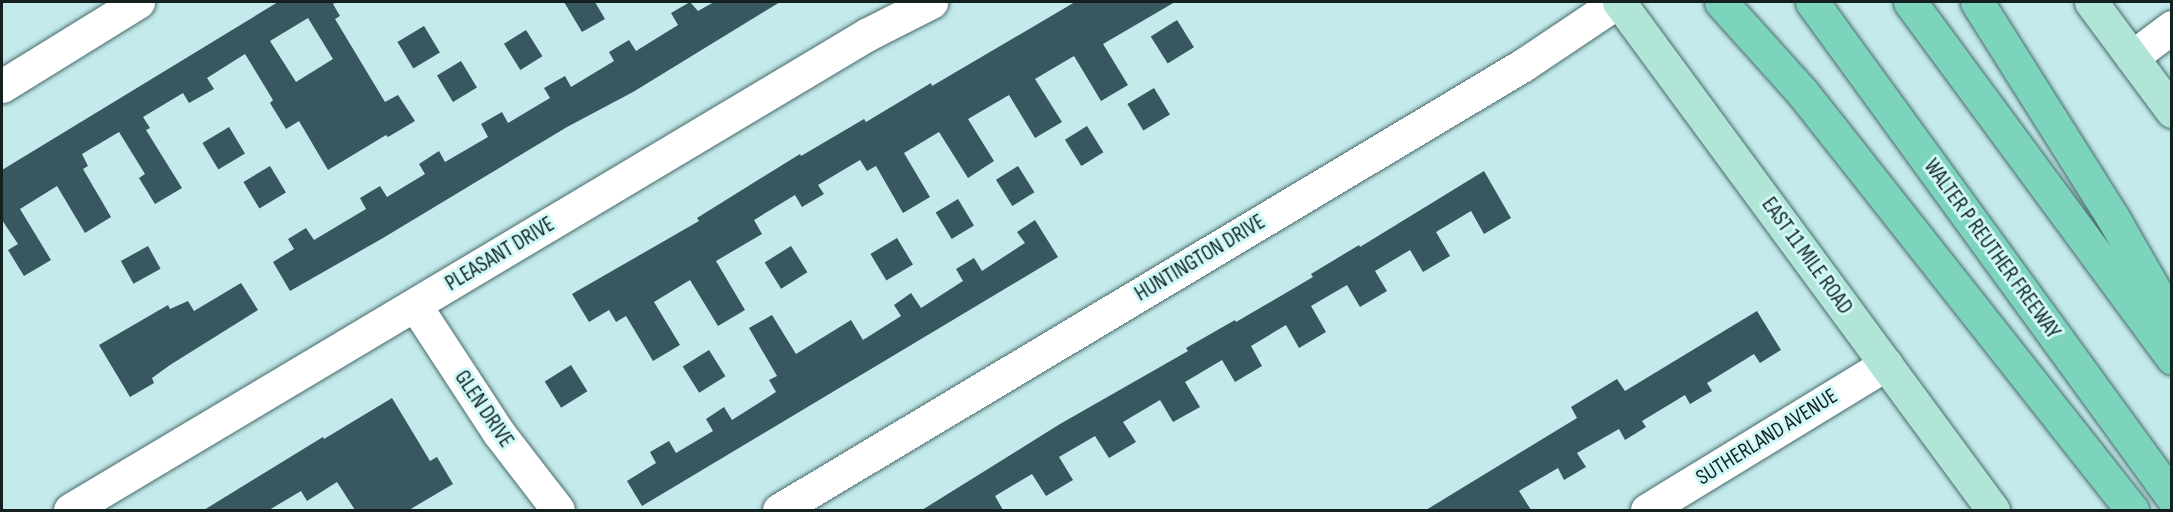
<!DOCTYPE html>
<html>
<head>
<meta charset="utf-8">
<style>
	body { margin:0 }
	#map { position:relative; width:2173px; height:512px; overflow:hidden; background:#c4eaeb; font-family:"Sofia Sans Condensed",sans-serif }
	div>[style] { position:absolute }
	.building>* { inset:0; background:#385761; transform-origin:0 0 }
	.roads { filter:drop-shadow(0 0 2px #486a6b) drop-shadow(0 0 2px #486a6b) }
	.minor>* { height:33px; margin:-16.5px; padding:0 16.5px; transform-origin:16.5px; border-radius:16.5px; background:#fff }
	.major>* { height:33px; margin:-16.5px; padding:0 16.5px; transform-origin:16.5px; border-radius:16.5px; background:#b1e5d7 }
	.highway>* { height:33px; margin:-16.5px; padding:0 16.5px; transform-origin:16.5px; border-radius:16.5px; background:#7dd4bc }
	span { translate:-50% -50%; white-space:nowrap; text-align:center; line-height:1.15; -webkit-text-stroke:6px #d1f8f8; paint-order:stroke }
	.street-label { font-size:22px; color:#122020 }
	.frame { position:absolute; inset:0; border:3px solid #122020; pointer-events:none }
</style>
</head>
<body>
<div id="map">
	<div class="building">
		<div style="clip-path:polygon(evenodd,278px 2px,337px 2px,333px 4px,340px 16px,335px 19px,385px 102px,398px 95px,415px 121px,388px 137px,386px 135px,328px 170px,299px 121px,286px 129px,270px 103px,273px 100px,245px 54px,207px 78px,214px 89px,189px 103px,183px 93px,143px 117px,150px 128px,146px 130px,182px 188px,155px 204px,139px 178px,145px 174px,119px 132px,82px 154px,88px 166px,83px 169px,111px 217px,85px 233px,57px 186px,20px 209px,51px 260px,24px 276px,8px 250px,18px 244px,2px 220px,2px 170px,278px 2px,308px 18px,333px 59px,296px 82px,270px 41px,308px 18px)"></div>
		<div style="clip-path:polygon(564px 2px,595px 2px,605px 19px,582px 32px)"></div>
		<div style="clip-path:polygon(690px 2px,698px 11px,714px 2px,780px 2px,633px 92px,567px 127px,383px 238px,290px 291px,273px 262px,294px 249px,288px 239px,306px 228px,314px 240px,366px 209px,360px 198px,380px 186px,387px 197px,425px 174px,419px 164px,439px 151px,445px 162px,488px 137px,481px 124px,502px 112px,508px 123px,550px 98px,544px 88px,565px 76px,571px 87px,614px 61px,609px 52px,629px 40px,636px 51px,678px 25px,671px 13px)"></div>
		<div style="clip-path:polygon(1075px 2px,1175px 2px,1103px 44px,1128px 85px,1101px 101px,1074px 56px,1035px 79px,1062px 122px,1035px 138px,1009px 95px,968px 119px,994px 161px,968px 178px,939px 132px,904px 153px,930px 197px,903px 213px,876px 166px,867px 171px,860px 160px,818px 185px,824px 194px,802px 207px,795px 195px,754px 220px,762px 234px,716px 261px,745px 310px,718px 326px,690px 280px,654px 302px,680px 345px,653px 361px,626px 316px,616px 322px,609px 310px,589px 322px,572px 294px,699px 221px,697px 218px,800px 154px,801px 156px,864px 119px,866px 122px,931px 83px,932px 86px)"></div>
		<div style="left:1177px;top:20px;width:32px;height:31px;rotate:58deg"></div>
		<div style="left:424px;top:26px;width:31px;height:31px;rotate:59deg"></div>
		<div style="left:526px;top:30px;width:31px;height:26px;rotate:58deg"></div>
		<div style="left:461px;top:61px;width:31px;height:28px;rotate:59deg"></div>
		<div style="left:1154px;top:88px;width:31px;height:31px;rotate:59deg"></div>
		<div style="left:1087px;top:126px;width:31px;height:26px;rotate:58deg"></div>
		<div style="left:229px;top:127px;width:31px;height:31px;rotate:59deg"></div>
		<div style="left:270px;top:166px;width:31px;height:31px;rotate:59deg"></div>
		<div style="left:1018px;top:166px;width:31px;height:26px;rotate:58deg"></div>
		<div style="clip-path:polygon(1484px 171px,1511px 218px,1484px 234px,1471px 211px,1436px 232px,1450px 256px,1423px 272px,1410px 250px,1375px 271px,1387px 291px,1360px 307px,1347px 285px,1311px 306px,1326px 332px,1299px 348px,1286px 325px,1251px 346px,1262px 366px,1235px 382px,1222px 360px,1185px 382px,1200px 407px,1173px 422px,1160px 400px,1123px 422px,1136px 442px,1109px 458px,1095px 436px,1059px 457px,1073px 480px,1046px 496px,1032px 474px,995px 496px,1003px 510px,922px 510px,1060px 424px,1188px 351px,1186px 348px,1235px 320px,1236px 322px,1313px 277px,1311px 274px,1359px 245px,1360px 247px)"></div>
		<div style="left:958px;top:199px;width:31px;height:26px;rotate:59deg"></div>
		<div style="clip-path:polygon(1035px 220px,1058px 257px,642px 506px,627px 481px,656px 463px,650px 452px,669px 441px,676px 453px,713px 431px,706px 419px,724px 407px,732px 420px,776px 392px,769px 380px,777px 376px,749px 328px,772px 315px,796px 354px,851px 320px,863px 340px,901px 316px,894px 305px,911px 293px,921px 308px,963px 281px,956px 269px,974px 258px,982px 271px,1025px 243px,1017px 232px)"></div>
		<div style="left:897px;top:238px;width:31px;height:31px;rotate:59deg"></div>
		<div style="left:148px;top:246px;width:26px;height:31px;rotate:61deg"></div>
		<div style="left:791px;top:246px;width:31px;height:31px;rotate:58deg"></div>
		<div style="clip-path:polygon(241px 283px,258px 310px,170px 365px,152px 378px,154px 383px,130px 397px,99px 345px,168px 305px,170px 309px,188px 301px,194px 311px)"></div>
		<div style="clip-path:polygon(1757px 311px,1781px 350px,1760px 363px,1754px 354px,1707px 383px,1712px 391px,1690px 404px,1685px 395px,1642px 421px,1646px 427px,1625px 440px,1619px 429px,1577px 453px,1586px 467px,1564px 480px,1558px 468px,1519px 491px,1531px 510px,1426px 510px,1577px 418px,1571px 407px,1617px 379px,1625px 391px)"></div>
		<div style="left:709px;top:350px;width:31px;height:31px;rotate:58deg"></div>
		<div style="left:571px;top:365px;width:31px;height:31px;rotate:58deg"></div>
		<div style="clip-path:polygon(392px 398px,430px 461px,437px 457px,453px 484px,409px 510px,355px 510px,337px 482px,307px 501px,301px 491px,269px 510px,204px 510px,323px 437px,324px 439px)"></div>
	</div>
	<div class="roads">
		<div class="minor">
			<div style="left:2132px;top:57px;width:50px;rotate:-36.9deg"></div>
			<div style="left:2px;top:86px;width:160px;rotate:-31.7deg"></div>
			<div style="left:415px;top:305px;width:152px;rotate:56.8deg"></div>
			<div style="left:498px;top:432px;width:98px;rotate:52.4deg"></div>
			<div style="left:70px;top:510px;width:929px;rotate:-30.82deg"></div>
			<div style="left:868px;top:34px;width:71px;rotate:-26.9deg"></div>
			<div style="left:779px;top:510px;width:867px;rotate:-30.88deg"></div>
			<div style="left:1523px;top:65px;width:113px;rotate:-33.8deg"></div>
			<div style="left:1647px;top:510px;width:280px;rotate:-31.4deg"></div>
		</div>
		<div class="major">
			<div style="left:1619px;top:2px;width:631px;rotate:53.64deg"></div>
			<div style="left:2091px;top:2px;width:136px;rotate:53.4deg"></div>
		</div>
		<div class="highway">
			<div style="left:1721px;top:2px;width:121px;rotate:48deg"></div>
			<div style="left:1802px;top:92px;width:533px;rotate:51.71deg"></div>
			<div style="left:1812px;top:2px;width:612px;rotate:53.97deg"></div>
			<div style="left:1910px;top:2px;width:442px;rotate:53.6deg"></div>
			<div style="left:1977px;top:2px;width:255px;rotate:57.8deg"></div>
			<div style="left:2113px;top:218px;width:119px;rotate:60.2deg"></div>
		</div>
	</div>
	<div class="street-label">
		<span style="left:1992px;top:249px;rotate:54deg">WALTER P REUTHER FREEWAY</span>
		<span style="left:500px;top:254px;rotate:-31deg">PLEASANT DRIVE</span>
		<span style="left:1807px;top:256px;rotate:54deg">EAST 11 MILE ROAD</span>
		<span style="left:1200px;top:258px;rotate:-31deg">HUNTINGTON DRIVE</span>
		<span style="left:484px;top:409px;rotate:56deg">GLEN DRIVE</span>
		<span style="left:1767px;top:437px;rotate:-32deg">SUTHERLAND AVENUE</span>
	</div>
	<div class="frame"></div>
</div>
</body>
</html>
